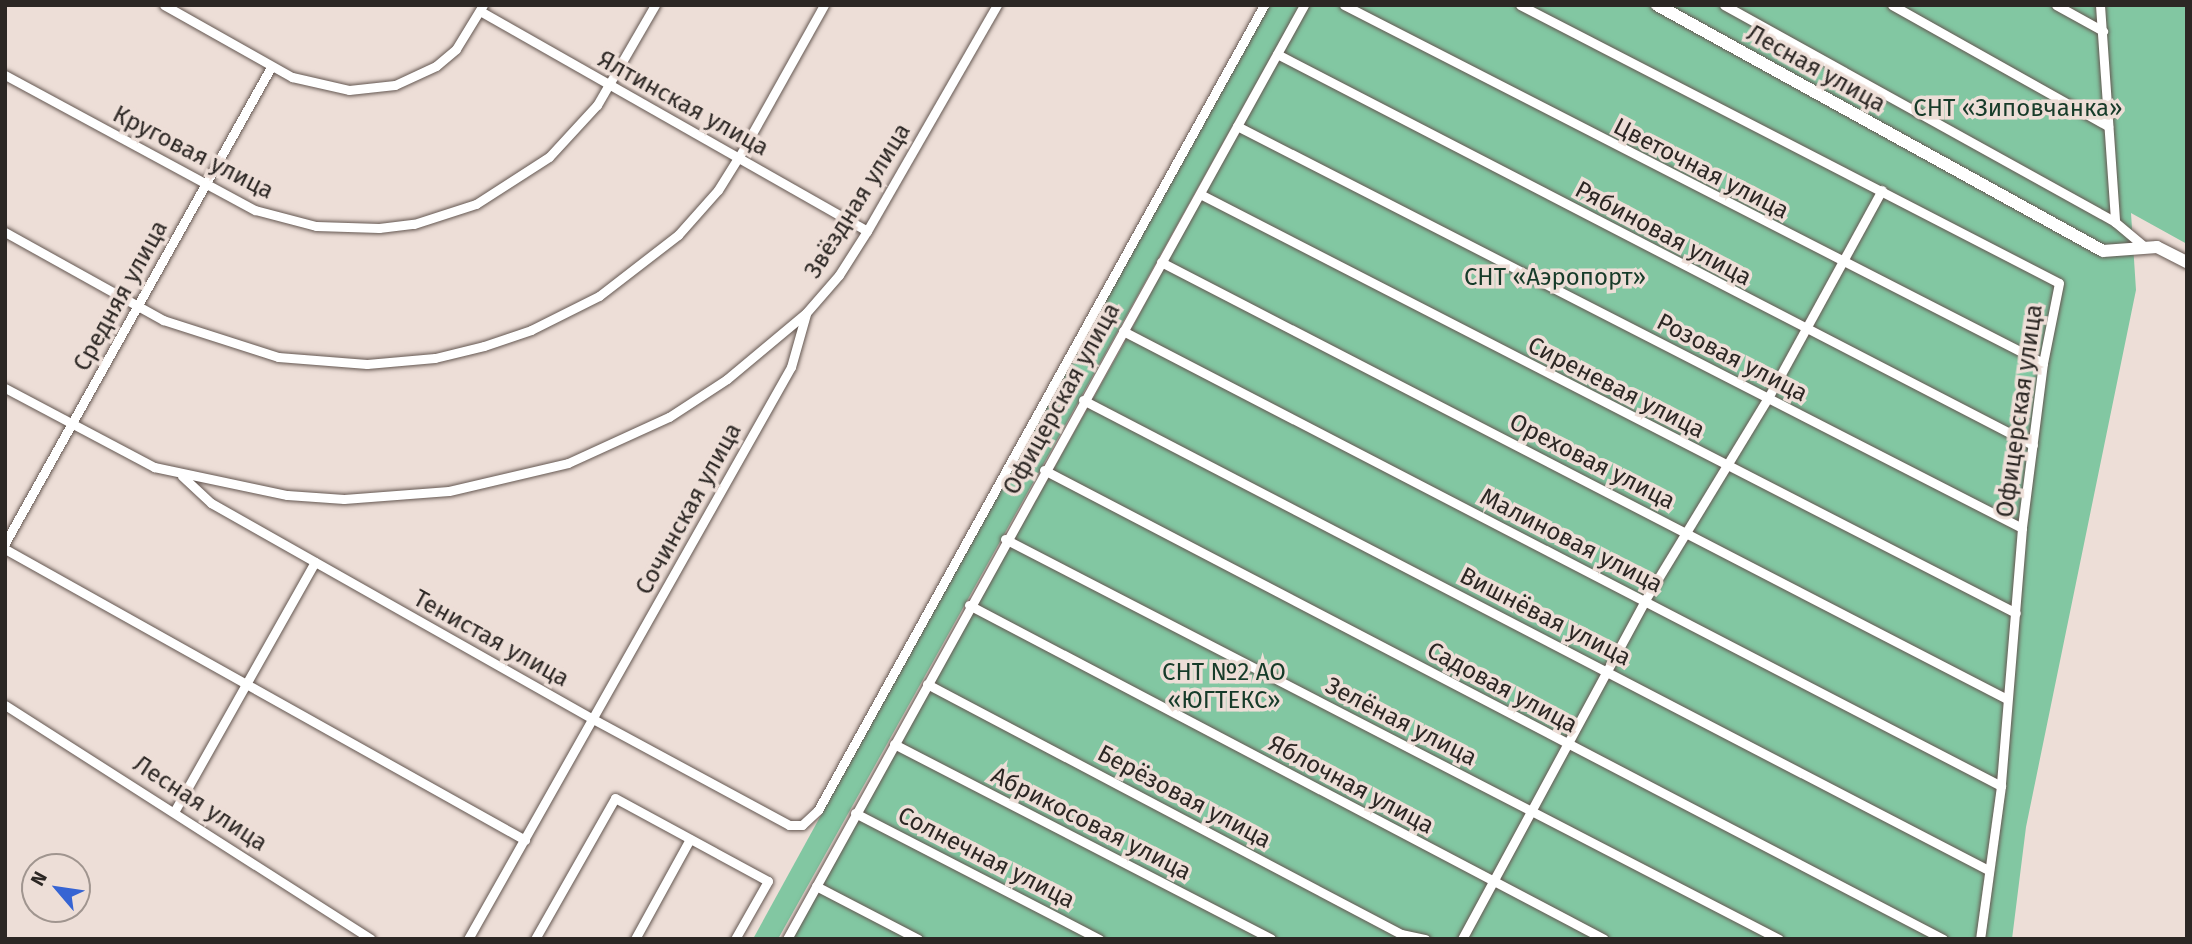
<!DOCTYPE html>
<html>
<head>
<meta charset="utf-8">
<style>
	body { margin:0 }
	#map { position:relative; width:2192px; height:944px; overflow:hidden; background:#edded7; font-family:"Fira Sans",sans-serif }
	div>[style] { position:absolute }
	.green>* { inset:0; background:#82c7a2 }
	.roads { filter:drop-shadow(0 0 2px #645751) drop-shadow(0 0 2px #645751) }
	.street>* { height:9px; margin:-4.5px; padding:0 4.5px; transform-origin:4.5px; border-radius:4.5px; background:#fff }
	.secondary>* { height:12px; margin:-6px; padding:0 6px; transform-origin:6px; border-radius:6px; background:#fff }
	span { translate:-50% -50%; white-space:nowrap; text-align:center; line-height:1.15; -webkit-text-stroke:7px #edded7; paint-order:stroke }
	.street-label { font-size:24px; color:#2c2724 }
	.park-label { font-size:24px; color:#163b29 }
	.frame { position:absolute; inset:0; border:7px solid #2c2724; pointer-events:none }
	.north { position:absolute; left:21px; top:853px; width:70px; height:70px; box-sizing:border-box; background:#edded7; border:2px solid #a0958f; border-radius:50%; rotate:299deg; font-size:19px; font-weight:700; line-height:28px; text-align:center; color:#2c2724 }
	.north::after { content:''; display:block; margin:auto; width:24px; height:32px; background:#3664d3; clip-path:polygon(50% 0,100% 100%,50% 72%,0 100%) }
</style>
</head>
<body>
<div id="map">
	<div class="green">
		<div style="clip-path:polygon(1266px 5px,1300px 5px,778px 939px,753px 939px)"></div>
		<div style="clip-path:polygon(1304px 5px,2187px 5px,2187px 244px,2131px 213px,2136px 290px,2026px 827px,2012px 939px,790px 939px,1122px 347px)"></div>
	</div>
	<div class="roads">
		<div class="street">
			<div style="left:164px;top:5px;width:147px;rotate:29.4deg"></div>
			<div style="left:292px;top:77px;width:58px;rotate:12.8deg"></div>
			<div style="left:349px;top:90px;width:46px;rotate:-6.2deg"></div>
			<div style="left:395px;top:85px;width:45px;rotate:-24.9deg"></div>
			<div style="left:436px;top:66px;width:26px;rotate:-40deg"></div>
			<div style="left:456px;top:49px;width:52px;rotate:-58.5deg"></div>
			<div style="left:1344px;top:5px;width:785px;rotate:27.12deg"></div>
			<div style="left:1520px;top:5px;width:606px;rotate:27.28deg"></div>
			<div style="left:2059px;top:283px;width:82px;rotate:101.3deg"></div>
			<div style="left:2043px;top:363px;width:166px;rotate:97.3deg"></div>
			<div style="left:2022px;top:528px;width:259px;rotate:94.7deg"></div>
			<div style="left:2001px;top:786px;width:154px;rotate:97.8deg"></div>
			<div style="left:1724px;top:5px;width:447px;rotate:29deg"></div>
			<div style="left:2115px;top:222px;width:39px;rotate:40deg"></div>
			<div style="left:1892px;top:5px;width:248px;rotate:29.3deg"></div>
			<div style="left:2056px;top:5px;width:54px;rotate:29deg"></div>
			<div style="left:2100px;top:5px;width:218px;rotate:86deg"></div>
			<div style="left:480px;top:11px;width:445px;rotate:29.6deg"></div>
			<div style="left:1277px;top:54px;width:851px;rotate:27.35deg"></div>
			<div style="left:5px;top:75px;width:284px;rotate:28.4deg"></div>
			<div style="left:255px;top:210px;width:63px;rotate:14.7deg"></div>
			<div style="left:316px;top:226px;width:63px;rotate:1.8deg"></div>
			<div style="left:379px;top:228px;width:35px;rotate:-7deg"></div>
			<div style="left:414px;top:224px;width:65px;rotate:-17.9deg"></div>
			<div style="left:476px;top:204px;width:87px;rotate:-32.8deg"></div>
			<div style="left:549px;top:157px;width:71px;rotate:-47.3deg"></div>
			<div style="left:597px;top:105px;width:116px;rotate:-59.9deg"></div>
			<div style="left:1237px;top:126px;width:882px;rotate:27.12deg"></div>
			<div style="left:1200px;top:194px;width:917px;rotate:27.18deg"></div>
			<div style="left:5px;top:232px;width:181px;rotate:29.1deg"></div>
			<div style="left:163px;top:320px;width:121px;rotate:17.8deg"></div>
			<div style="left:278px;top:357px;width:89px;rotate:4.5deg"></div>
			<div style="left:367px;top:364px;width:68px;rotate:-5deg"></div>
			<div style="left:435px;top:358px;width:50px;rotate:-13.8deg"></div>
			<div style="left:484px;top:346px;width:50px;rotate:-18.8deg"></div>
			<div style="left:531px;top:330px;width:76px;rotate:-26.6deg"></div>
			<div style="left:599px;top:296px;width:100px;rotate:-37.7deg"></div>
			<div style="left:678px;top:235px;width:60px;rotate:-48.4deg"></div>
			<div style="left:718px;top:190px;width:39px;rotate:-58deg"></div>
			<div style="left:739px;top:157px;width:174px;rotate:-60.8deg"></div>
			<div style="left:1161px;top:262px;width:950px;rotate:27.32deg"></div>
			<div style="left:1123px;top:331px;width:989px;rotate:27.39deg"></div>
			<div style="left:5px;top:388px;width:169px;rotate:27.9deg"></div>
			<div style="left:154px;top:467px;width:136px;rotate:11.9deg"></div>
			<div style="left:287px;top:495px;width:57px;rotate:4deg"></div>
			<div style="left:344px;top:499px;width:105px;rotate:-4.4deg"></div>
			<div style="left:449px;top:491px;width:122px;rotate:-13.2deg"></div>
			<div style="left:568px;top:463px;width:111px;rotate:-24.5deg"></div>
			<div style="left:669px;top:417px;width:69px;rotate:-33.2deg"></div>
			<div style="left:727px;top:379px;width:103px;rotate:-39.9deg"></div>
			<div style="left:806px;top:313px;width:50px;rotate:-49deg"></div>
			<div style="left:839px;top:275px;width:52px;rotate:-57.5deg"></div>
			<div style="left:867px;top:231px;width:261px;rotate:-60.1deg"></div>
			<div style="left:1083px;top:400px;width:1020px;rotate:27.44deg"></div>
			<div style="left:1044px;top:470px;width:1014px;rotate:27.55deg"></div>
			<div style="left:182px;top:476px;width:40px;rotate:43deg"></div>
			<div style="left:211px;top:503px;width:439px;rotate:29.5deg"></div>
			<div style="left:593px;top:719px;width:223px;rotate:28.4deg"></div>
			<div style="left:789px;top:825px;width:13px"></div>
			<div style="left:802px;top:825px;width:22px;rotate:-43deg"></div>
			<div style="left:818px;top:810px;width:920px;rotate:-61.01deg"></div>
			<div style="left:1005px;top:539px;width:871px;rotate:27.33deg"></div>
			<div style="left:5px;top:543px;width:545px;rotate:-60.8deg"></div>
			<div style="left:5px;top:549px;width:596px;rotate:29.23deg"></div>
			<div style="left:969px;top:605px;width:717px;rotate:27.74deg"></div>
			<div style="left:927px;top:684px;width:536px;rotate:27.81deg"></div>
			<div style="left:1401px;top:934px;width:25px;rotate:12deg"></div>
			<div style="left:5px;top:705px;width:434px;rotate:32.6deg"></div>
			<div style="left:894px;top:744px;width:424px;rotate:27.3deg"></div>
			<div style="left:174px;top:812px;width:287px;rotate:-60.6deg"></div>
			<div style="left:855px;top:813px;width:275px;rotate:27.3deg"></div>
			<div style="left:816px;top:886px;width:115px;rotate:27.5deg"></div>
			<div style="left:468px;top:939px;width:657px;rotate:-60.55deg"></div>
			<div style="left:791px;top:367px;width:55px;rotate:-74.2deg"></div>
			<div style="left:535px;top:939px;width:162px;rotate:-60.4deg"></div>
			<div style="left:615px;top:798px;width:174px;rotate:28.5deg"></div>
			<div style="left:768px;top:881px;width:67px;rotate:119.6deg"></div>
			<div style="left:635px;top:939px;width:114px;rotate:-61.2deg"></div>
			<div style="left:787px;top:939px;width:1068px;rotate:-61.03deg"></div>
			<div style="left:1462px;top:939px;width:385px;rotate:-61.6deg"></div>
			<div style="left:1645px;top:600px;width:237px;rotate:-58.7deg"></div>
			<div style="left:1768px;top:398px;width:237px;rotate:-61.3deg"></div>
		</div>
		<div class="secondary">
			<div style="left:1657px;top:5px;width:509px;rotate:28.88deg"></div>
			<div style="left:2103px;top:251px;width:54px;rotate:-4.2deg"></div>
			<div style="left:2157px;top:247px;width:34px;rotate:27deg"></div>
		</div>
	</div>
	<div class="street-label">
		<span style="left:1816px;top:69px;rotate:29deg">Лесная улица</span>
		<span style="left:683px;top:104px;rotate:29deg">Ялтинская улица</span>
		<span style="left:193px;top:153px;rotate:27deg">Круговая улица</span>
		<span style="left:1701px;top:169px;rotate:27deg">Цветочная улица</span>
		<span style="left:858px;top:201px;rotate:-58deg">Звёздная улица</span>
		<span style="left:1663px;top:234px;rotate:28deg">Рябиновая улица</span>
		<span style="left:121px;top:296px;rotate:-61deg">Средняя улица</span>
		<span style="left:1732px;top:358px;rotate:27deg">Розовая улица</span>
		<span style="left:1616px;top:388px;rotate:27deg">Сиреневая улица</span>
		<span style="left:1062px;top:399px;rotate:-61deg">Офицерская улица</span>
		<span style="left:2020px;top:411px;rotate:-82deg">Офицерская улица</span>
		<span style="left:1592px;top:462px;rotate:27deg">Ореховая улица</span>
		<span style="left:689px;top:509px;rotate:-61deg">Сочинская улица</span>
		<span style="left:1571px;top:541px;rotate:27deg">Малиновая улица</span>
		<span style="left:1545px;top:617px;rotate:27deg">Вишнёвая улица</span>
		<span style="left:491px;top:639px;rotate:29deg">Тенистая улица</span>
		<span style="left:1502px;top:688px;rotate:28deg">Садовая улица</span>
		<span style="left:1401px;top:722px;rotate:27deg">Зелёная улица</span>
		<span style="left:1351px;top:785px;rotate:28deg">Яблочная улица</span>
		<span style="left:1184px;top:797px;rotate:28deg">Берёзовая улица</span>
		<span style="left:200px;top:804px;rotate:33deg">Лесная улица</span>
		<span style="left:1091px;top:824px;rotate:27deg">Абрикосовая улица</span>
		<span style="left:986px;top:858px;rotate:27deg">Солнечная улица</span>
	</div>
	<div class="park-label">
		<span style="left:2018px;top:109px">СНТ «Зиповчанка»</span>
		<span style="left:1555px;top:278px">СНТ «Аэропорт»</span>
		<span style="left:1224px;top:687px">СНТ №2 АО<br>«ЮГТЕКС»</span>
	</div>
	<div class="frame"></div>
	<div class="north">N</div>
</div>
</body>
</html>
